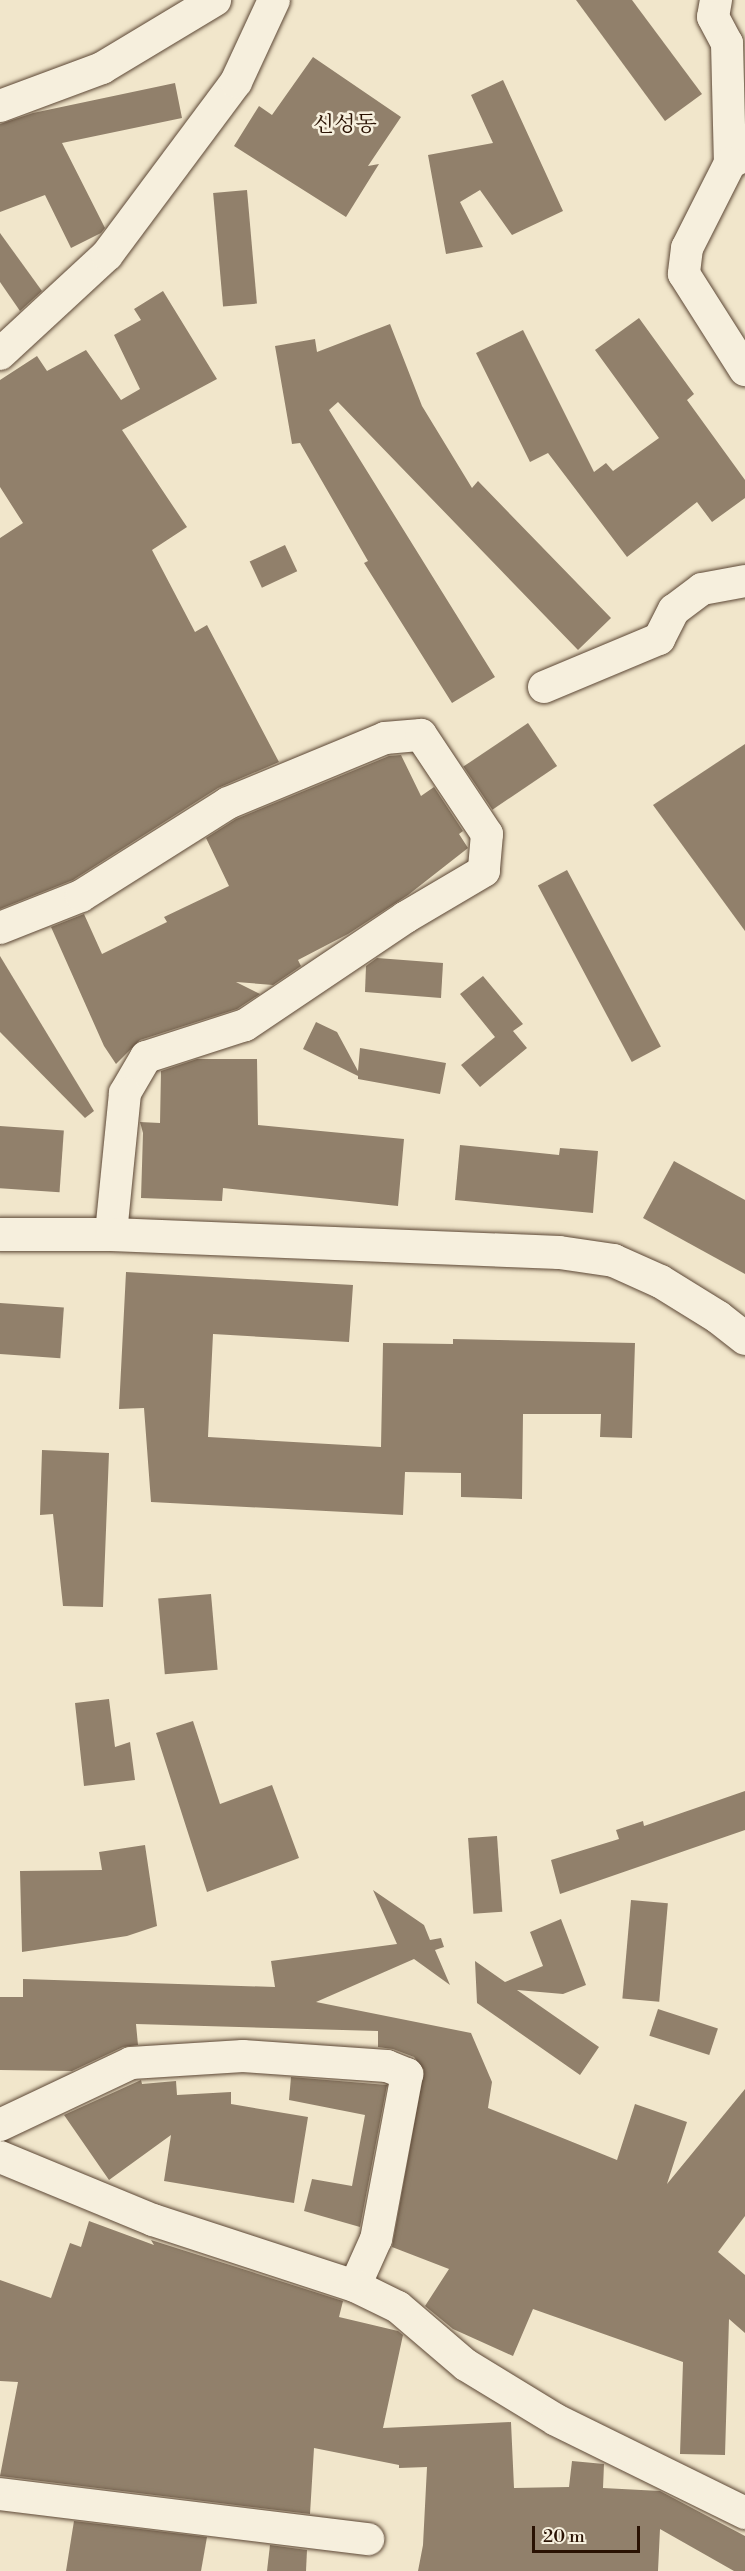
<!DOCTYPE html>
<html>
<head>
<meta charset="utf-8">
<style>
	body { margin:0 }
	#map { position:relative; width:745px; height:2571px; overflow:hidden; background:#f1e6cb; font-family:"Libre Bodoni","Noto Serif KR",serif }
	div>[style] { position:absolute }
	.building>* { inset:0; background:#91806b; transform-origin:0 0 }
	.roads { filter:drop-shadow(0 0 2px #5c4735) drop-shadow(0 0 2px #5c4735) }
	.street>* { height:32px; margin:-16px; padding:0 16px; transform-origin:16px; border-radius:16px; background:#f6efdd }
	.secondary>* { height:33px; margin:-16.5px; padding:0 16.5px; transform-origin:16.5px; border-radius:16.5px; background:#f6efdd }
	span { translate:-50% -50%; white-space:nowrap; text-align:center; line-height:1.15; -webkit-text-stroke:5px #f6efdd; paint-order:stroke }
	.quarter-label { font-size:22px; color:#2a1203 }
	.scale { position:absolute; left:532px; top:2526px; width:108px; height:27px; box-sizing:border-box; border:3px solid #2a1203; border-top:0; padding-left:8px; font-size:18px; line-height:21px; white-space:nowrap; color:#2a1203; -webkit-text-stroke:4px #f6efdd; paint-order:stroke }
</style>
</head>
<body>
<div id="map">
	<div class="building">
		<div style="clip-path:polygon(576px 0,632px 0,702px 94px,665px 121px)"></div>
		<div style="clip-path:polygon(313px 57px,401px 117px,368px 166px,379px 164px,346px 217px,234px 146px,259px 106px,272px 115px)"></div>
		<div style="clip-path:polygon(503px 80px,563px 211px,512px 235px,480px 190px,460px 202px,483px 247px,446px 254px,428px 155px,493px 143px,471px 95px)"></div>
		<div style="clip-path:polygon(175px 83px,182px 118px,62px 143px,105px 228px,101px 233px,71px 248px,45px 195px,0 212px,0 124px,33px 113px)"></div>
		<div style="left:247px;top:190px;width:114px;height:34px;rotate:85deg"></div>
		<div style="clip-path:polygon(0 233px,42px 291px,20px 311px,0 282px)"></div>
		<div style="clip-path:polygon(163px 291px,217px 379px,122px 430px,187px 527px,152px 550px,195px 632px,207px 625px,279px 762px,218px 788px,73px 880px,0 909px,0 538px,23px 523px,0 487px,0 380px,37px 356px,47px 371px,86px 350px,121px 400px,140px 389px,114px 335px,141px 320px,134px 309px)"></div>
		<div style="clip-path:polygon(639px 318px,694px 394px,687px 400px,745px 480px,745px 498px,712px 522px,697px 502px,627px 557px,548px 453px,530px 462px,476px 353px,523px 330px,594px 472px,606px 463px,613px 471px,659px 438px,595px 350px)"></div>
		<div style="clip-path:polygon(390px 324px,422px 406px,472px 488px,478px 481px,611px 618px,578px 650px,338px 402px,329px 410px,495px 677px,452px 703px,364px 563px,368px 561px,300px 443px,292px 444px,275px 346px,315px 339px,317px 352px)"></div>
		<div style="left:285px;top:545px;width:29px;height:39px;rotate:65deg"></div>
		<div style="left:528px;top:723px;width:52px;height:78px;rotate:56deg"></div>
		<div style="clip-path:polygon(745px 744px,745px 931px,653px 805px)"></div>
		<div style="clip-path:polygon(401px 755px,421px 796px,434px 787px,463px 831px,459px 834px,468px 848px,408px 895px,348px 934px,298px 960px,301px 966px,273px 985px,236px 982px,260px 994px,237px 1009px,140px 1040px,116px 1064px,104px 1046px,51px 927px,84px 914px,102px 954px,167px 922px,164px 917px,229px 886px,206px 838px,236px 819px,389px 756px)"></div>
		<div style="left:567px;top:870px;width:200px;height:33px;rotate:62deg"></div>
		<div style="clip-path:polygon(0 956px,94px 1111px,85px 1118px,0 1032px)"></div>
		<div style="clip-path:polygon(377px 958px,443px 963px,441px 998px,365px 992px,366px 966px)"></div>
		<div style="clip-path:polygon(483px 976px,523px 1024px,513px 1031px,527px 1048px,480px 1087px,461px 1065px,495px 1037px,460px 994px)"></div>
		<div style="clip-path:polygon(316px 1022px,337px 1032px,358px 1071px,360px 1048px,446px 1063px,440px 1094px,358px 1079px,358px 1076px,303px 1049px)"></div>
		<div style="clip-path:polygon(197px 1059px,257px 1059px,258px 1125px,404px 1139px,398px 1206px,223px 1188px,222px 1201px,141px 1198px,143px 1133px,140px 1122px,160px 1123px,161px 1071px)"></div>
		<div style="left:0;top:1126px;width:64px;height:62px;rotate:4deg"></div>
		<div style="clip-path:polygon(460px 1145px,559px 1155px,560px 1148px,598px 1151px,593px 1213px,455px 1200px)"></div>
		<div style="clip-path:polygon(674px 1161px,745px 1200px,745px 1274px,643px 1218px)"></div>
		<div style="clip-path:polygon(126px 1272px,353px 1285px,349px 1342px,213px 1334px,208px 1437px,381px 1447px,383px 1343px,453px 1344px,453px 1339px,635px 1343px,632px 1438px,600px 1437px,601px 1414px,523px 1414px,522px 1499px,461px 1497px,461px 1473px,405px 1472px,403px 1515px,151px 1502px,144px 1408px,119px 1409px)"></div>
		<div style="left:0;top:1303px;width:64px;height:51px;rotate:4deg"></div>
		<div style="clip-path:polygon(42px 1450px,109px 1453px,103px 1607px,63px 1606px,53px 1514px,40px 1515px)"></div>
		<div style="left:211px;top:1594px;width:76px;height:53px;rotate:85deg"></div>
		<div style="clip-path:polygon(109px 1699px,115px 1747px,130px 1742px,135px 1780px,84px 1786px,75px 1703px)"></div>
		<div style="clip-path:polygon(193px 1721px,220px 1804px,272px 1785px,299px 1858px,207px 1892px,156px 1733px)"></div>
		<div style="clip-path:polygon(745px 1791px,745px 1830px,560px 1894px,551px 1860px,619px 1839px,616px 1830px,643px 1821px,644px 1826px)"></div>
		<div style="left:497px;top:1836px;width:76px;height:29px;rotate:86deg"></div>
		<div style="clip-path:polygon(145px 1845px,157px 1926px,127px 1936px,22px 1952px,20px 1871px,102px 1870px,99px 1852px)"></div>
		<div style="clip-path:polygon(373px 1890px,424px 1925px,430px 1940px,441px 1938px,444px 1947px,435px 1950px,450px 1985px,414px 1959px,316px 2002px,471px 2033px,492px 2082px,488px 2108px,617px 2160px,635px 2104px,687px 2122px,667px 2184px,745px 2089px,745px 2216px,718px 2252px,745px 2275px,745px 2333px,729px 2319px,725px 2455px,680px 2454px,683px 2362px,533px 2309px,513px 2356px,453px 2329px,425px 2306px,449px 2269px,392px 2247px,424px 2070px,414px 2057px,393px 2049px,378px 2047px,378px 2031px,136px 2024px,138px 2045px,123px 2047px,72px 2071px,0 2070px,0 1997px,23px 1997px,23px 1979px,275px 1987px,271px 1961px,397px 1944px)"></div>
		<div style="left:631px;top:1900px;width:37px;height:99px;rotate:5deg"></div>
		<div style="clip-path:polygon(561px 1919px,586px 1985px,563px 1994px,517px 1990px,599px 2047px,580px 2075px,477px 2003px,475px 1961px,505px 1982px,543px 1966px,530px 1932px)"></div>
		<div style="left:658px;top:2009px;width:63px;height:28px;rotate:18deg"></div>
		<div style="clip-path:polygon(291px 2077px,387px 2085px,360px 2227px,304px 2211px,312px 2179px,352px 2186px,365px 2115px,289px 2100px)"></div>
		<div style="clip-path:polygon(141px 2080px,142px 2084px,176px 2081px,177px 2095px,231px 2092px,231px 2104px,308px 2117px,294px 2203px,164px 2181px,171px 2135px,109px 2180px,64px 2115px)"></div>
		<div style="clip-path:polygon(89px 2221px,154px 2245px,151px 2240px,343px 2301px,339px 2317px,398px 2331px,403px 2335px,383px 2428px,511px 2422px,514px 2488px,569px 2487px,572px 2461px,604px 2464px,603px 2488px,660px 2491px,745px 2536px,745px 2571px,734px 2571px,660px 2529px,658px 2571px,418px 2571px,423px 2545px,427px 2467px,399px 2468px,399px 2465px,314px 2448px,310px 2514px,0 2476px,18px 2382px,0 2381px,0 2280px,51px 2298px,70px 2243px,81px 2247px)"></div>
		<div style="clip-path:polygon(74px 2521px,207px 2537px,201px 2571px,66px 2571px)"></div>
		<div style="clip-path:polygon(270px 2545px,307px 2550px,306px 2571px,267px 2571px)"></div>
	</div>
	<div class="roads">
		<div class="street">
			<div style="left:716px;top:0;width:17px;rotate:100deg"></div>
			<div style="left:713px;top:17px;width:30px;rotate:62deg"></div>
			<div style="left:727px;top:43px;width:120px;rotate:88.6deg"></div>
			<div style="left:0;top:106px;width:109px;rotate:-20.4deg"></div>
			<div style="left:102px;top:68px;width:132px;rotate:-31deg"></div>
			<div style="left:745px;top:155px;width:17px;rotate:152deg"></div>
			<div style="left:730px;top:163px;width:95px;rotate:116.8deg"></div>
			<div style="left:687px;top:248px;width:26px;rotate:97deg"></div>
			<div style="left:684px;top:274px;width:114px;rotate:57.6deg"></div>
			<div style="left:0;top:354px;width:146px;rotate:-42.8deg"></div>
			<div style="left:107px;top:255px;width:216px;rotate:-53.3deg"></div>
			<div style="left:236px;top:82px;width:90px;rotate:-65.1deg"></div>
			<div style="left:544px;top:687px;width:125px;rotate:-22.7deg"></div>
			<div style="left:659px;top:639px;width:33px;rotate:-63deg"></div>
			<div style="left:674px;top:610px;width:35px;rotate:-37deg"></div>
			<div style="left:702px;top:589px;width:44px;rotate:-10.5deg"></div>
			<div style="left:0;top:928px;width:87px;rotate:-21.6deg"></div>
			<div style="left:81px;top:896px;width:174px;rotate:-32.3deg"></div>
			<div style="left:228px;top:803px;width:170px;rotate:-22.5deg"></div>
			<div style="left:385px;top:738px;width:36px;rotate:-5deg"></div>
			<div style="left:421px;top:735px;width:119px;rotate:56.3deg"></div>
			<div style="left:487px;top:834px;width:37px;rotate:95deg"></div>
			<div style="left:484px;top:871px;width:91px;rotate:149.5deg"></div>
			<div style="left:406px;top:917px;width:194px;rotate:146.1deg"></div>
			<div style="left:245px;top:1025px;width:104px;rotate:162.1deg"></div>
			<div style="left:146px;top:1057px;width:42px;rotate:120.3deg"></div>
			<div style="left:125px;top:1093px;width:142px;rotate:95.7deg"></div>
			<div style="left:0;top:2125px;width:145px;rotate:-25.3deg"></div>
			<div style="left:131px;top:2063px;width:112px;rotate:-3.6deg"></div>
			<div style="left:243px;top:2056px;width:144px;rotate:4deg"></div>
			<div style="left:387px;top:2066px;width:22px;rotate:22deg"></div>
			<div style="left:407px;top:2074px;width:168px;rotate:100.6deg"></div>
			<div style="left:376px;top:2239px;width:51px;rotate:114.1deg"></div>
			<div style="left:0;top:2157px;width:165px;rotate:22.4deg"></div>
			<div style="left:153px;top:2220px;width:213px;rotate:18.1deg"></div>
			<div style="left:355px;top:2286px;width:48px;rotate:26deg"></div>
			<div style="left:398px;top:2307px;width:89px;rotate:40.5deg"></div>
			<div style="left:466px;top:2365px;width:105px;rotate:31.4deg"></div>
			<div style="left:556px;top:2420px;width:211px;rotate:26.2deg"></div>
			<div style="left:0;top:2494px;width:371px;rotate:7deg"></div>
		</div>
		<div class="secondary">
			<div style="left:0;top:1234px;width:111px"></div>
			<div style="left:111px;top:1234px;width:448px;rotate:2.3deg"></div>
			<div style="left:559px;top:1252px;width:55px;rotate:8.4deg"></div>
			<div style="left:613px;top:1260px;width:51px;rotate:24.1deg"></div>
			<div style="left:660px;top:1281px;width:68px;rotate:31.8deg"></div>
			<div style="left:718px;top:1317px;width:34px;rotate:38deg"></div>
		</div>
	</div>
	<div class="quarter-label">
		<span style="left:345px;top:125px">신성동</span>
	</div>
	<div class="scale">20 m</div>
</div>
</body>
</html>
